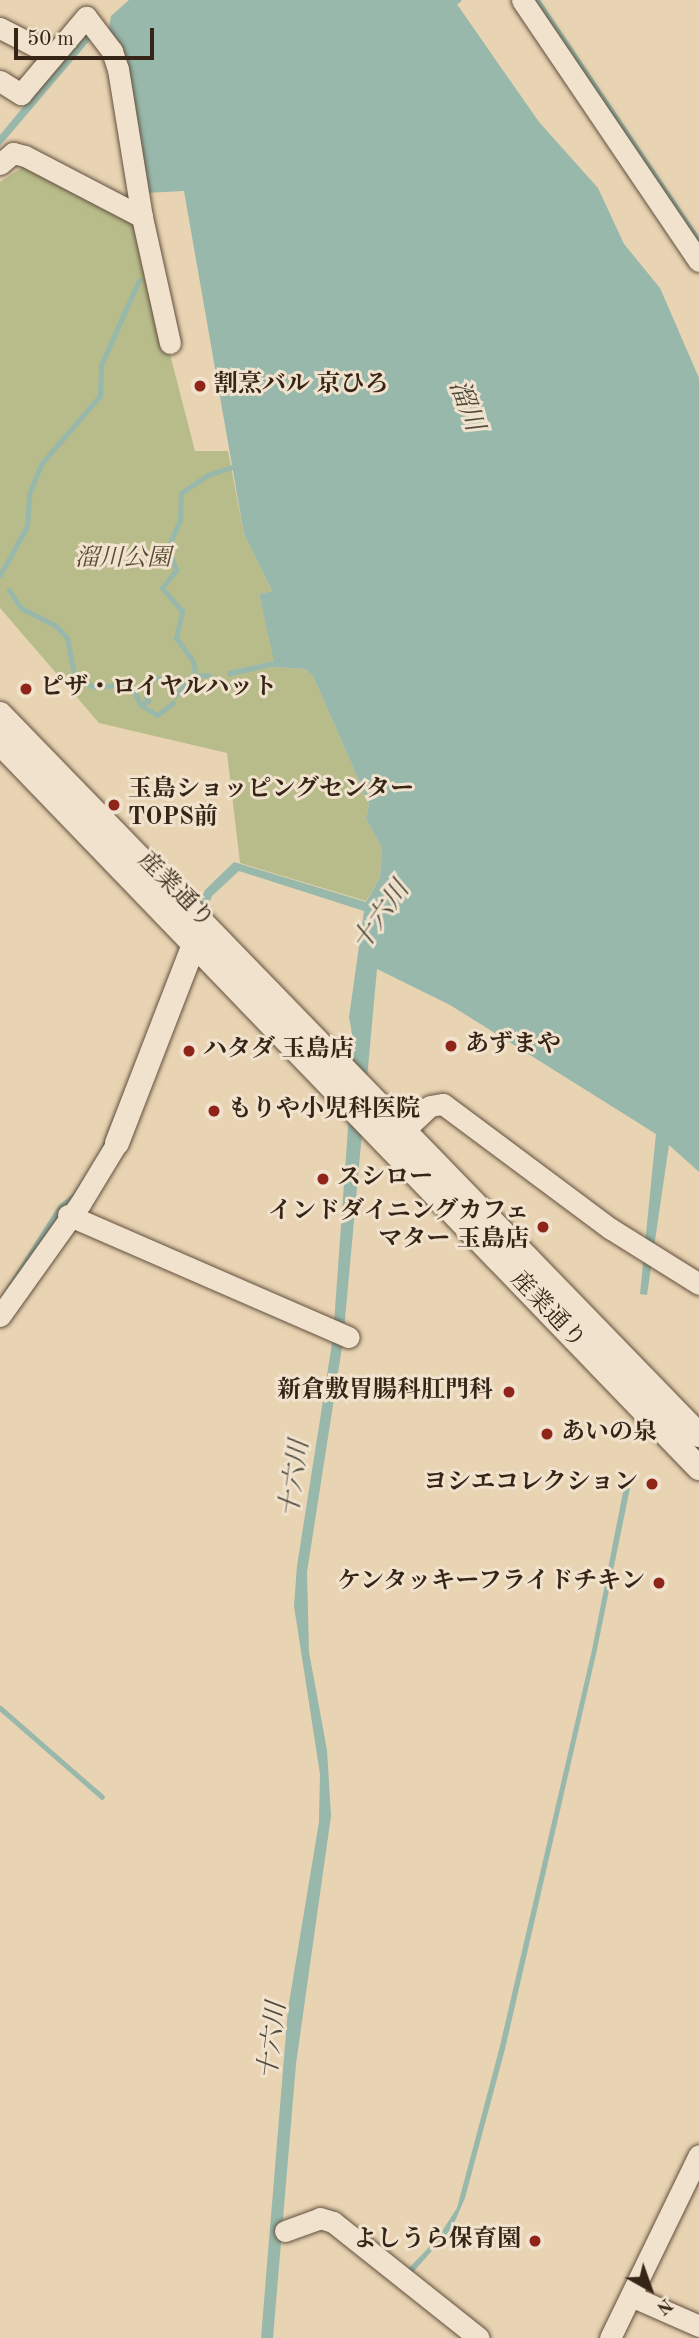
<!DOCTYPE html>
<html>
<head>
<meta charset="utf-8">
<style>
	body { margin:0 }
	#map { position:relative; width:699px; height:2338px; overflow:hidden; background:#e8d3b2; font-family:"Old Standard TT","Noto Serif JP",serif }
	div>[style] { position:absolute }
	.green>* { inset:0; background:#b8bc8b }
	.water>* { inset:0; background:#97b8ab }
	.stream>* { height:5px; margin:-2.5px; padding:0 2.5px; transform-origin:2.5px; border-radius:2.5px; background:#97b8ab }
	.roads { filter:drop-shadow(0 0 2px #62503e) drop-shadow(0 0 2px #62503e) }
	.minor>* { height:21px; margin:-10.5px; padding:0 10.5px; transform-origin:10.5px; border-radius:10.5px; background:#f0e2cd }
	.tertiary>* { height:24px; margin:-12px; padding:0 12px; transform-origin:12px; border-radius:12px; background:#f0e2cd }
	.dots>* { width:19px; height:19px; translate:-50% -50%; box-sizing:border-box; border:4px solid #f0e2cd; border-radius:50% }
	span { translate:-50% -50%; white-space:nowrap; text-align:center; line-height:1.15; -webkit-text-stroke:6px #f0e2cd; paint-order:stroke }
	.poi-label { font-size:24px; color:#362517; font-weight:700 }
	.left { translate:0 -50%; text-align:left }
	.right { translate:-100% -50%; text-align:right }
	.park-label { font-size:24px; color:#564b34; font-style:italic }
	.street-label { font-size:24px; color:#362517 }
	.water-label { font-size:26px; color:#4e4a3c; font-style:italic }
	.north { position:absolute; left:615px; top:2254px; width:70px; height:70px; -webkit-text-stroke:5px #f0e2cd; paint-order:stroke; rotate:140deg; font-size:19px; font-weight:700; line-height:28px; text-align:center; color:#362517 }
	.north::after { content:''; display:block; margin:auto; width:24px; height:32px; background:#362517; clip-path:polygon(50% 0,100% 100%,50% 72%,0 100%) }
	.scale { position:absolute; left:14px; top:28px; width:140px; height:32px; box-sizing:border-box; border:4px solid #362517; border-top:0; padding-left:9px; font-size:21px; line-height:24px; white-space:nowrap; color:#362517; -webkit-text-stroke:5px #f0e2cd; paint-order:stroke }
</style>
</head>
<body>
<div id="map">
	<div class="green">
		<div style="clip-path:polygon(26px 165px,136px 222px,195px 451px,228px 451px,244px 534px,272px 591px,259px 594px,275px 661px,228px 671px,228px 676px,272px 667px,305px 669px,313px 676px,369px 804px,366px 819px,382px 848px,380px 877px,366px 901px,240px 863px,227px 753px,99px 723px,0 608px,0 182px)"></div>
	</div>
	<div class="water">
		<div style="clip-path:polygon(129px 0,454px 0,539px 122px,598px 188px,624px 244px,660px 288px,699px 378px,699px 1172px,669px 1145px,647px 1295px,640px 1294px,656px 1134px,450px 1005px,377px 969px,343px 1341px,307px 1572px,309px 1652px,327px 1750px,331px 1816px,296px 2064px,273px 2338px,261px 2338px,288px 2009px,319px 1822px,320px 1774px,294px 1606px,297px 1566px,333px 1337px,354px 1045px,349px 1017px,364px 911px,239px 871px,212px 896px,103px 1162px,0 1309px,0 1298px,59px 1205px,73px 1194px,97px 1158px,205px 890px,234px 862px,366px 902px,380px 877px,382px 848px,366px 819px,369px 804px,313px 676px,305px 669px,272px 667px,228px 677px,227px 671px,274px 661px,259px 594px,272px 591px,244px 534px,184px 191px,145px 193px,132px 85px,109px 28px,111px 16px)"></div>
		<div style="clip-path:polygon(88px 28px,91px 39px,0 146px,0 135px)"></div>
		<div style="clip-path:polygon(624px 1487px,630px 1488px,596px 1654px,505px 2049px,465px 2198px,452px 2228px,408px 2278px,404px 2273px,437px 2239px,457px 2208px,499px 2050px,592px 1650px)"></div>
	</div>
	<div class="stream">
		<div style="left:537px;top:0;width:290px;rotate:56.1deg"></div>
		<div style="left:455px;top:2px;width:4px;rotate:-34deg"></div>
		<div style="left:0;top:575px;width:56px;rotate:-61.1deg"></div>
		<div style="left:27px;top:526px;width:32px;rotate:-86deg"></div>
		<div style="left:29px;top:494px;width:32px;rotate:-68deg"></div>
		<div style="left:41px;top:464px;width:90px;rotate:-49.1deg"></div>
		<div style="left:100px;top:396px;width:31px;rotate:-88deg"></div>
		<div style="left:101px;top:365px;width:93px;rotate:-65.9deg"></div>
		<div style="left:9px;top:590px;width:22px;rotate:56deg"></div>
		<div style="left:21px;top:608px;width:38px;rotate:27deg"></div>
		<div style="left:55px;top:625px;width:18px;rotate:47deg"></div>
		<div style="left:67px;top:638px;width:38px;rotate:79deg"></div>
		<div style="left:74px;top:675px;width:11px;rotate:38deg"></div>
		<div style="left:83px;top:682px;width:13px;rotate:23deg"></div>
		<div style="left:95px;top:687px;width:36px;rotate:-5deg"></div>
		<div style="left:131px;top:684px;width:23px;rotate:65deg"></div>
		<div style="left:141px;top:705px;width:19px;rotate:32deg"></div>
		<div style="left:157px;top:715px;width:20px;rotate:-37deg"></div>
		<div style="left:195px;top:673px;width:12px;rotate:-99deg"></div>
		<div style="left:193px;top:661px;width:29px;rotate:-126deg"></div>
		<div style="left:176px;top:638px;width:28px;rotate:-77deg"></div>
		<div style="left:182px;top:611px;width:30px;rotate:-131deg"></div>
		<div style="left:162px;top:588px;width:23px;rotate:-52deg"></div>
		<div style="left:176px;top:570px;width:24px;rotate:-109deg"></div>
		<div style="left:168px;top:547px;width:30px;rotate:-66deg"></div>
		<div style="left:180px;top:520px;width:27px;rotate:-88deg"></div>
		<div style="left:181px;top:493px;width:32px;rotate:-34deg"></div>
		<div style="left:208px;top:475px;width:26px;rotate:-18deg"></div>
		<div style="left:145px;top:687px;width:13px;rotate:-42deg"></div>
		<div style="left:155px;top:678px;width:30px;rotate:6deg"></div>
		<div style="left:175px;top:696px;width:26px;rotate:-51deg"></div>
		<div style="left:191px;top:676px;width:18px;rotate:-3deg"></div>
		<div style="left:141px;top:704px;width:8px;rotate:-23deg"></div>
		<div style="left:148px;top:701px;width:5px;rotate:-112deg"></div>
		<div style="left:0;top:1708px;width:135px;rotate:41.1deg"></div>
	</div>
	<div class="roads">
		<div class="minor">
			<div style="left:522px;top:0;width:315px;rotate:55.9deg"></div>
			<div style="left:0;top:28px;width:59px;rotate:27deg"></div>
			<div style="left:0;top:81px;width:25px;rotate:32deg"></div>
			<div style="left:21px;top:94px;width:101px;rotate:-49.8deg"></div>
			<div style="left:86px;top:17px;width:43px;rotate:52.6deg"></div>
			<div style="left:112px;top:51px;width:19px;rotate:72deg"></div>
			<div style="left:118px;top:69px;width:150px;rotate:80.8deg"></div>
			<div style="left:0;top:164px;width:17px;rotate:-40deg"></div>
			<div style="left:13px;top:153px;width:12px;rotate:14deg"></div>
			<div style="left:25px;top:156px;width:132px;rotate:27.5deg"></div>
			<div style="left:142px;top:217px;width:129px;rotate:77.5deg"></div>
			<div style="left:392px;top:1142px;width:52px;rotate:-43.5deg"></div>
			<div style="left:430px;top:1106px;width:13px;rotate:-9deg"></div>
			<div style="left:443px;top:1104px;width:209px;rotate:36.7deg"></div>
			<div style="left:611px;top:1229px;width:104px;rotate:32deg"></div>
			<div style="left:68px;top:1215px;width:306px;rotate:23.5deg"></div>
			<div style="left:0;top:1316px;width:138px;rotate:-54.5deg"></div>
			<div style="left:80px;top:1204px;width:71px;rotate:-58.8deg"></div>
			<div style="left:285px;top:2231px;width:37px;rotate:-20deg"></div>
			<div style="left:320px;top:2218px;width:14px;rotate:17deg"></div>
			<div style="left:333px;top:2222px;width:186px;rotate:38.5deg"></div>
			<div style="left:633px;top:2297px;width:72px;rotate:23.7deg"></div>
			<div style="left:610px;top:2338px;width:203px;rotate:-64.1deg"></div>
		</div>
		<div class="tertiary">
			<div style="left:0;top:714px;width:1004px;rotate:45.89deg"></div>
			<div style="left:0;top:743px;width:1007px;rotate:46.05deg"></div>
			<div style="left:117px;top:1143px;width:213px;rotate:-68.8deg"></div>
		</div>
	</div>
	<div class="dots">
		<div style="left:200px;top:386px;background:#8f2418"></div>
		<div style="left:26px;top:689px;background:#8f2418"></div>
		<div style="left:114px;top:805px;background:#8f2418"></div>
		<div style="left:451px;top:1046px;background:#8f2418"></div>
		<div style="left:189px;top:1051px;background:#8f2418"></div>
		<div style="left:214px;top:1111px;background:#8f2418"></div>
		<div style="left:323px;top:1179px;background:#8f2418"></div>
		<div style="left:543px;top:1227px;background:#8f2418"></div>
		<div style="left:509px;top:1392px;background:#8f2418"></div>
		<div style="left:547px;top:1434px;background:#8f2418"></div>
		<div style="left:652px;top:1484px;background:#8f2418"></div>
		<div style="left:659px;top:1583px;background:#8f2418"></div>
		<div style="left:535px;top:2241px;background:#8f2418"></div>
	</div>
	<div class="poi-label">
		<span class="left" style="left:214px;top:386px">割烹バル 京ひろ</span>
		<span class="left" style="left:40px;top:689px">ピザ・ロイヤルハット</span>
		<span class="left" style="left:128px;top:805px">玉島ショッピングセンター<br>TOPS前</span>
		<span class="left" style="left:465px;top:1046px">あずまや</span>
		<span class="left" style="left:203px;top:1051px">ハタダ 玉島店</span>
		<span class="left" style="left:228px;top:1111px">もりや小児科医院</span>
		<span class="left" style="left:337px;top:1179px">スシロー</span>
		<span class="right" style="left:529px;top:1227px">インドダイニングカフェ<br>マター 玉島店</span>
		<span class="right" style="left:493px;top:1392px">新倉敷胃腸科肛門科</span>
		<span class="left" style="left:561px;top:1434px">あいの泉</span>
		<span class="right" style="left:638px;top:1484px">ヨシエコレクション</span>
		<span class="right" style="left:645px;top:1583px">ケンタッキーフライドチキン</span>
		<span class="right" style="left:521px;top:2241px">よしうら保育園</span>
	</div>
	<div class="park-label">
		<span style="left:123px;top:560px">溜川公園</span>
	</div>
	<div class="street-label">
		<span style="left:175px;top:891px;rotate:45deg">産業通り</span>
		<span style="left:547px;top:1311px;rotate:46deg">産業通り</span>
	</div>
	<div class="water-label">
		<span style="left:465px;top:406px;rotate:69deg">溜川</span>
		<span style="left:382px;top:917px;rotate:-55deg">十六川</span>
		<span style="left:296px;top:1479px;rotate:-82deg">十六川</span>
		<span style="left:274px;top:2041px;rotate:-83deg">十六川</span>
	</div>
	<div class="north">N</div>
	<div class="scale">50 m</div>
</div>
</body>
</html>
